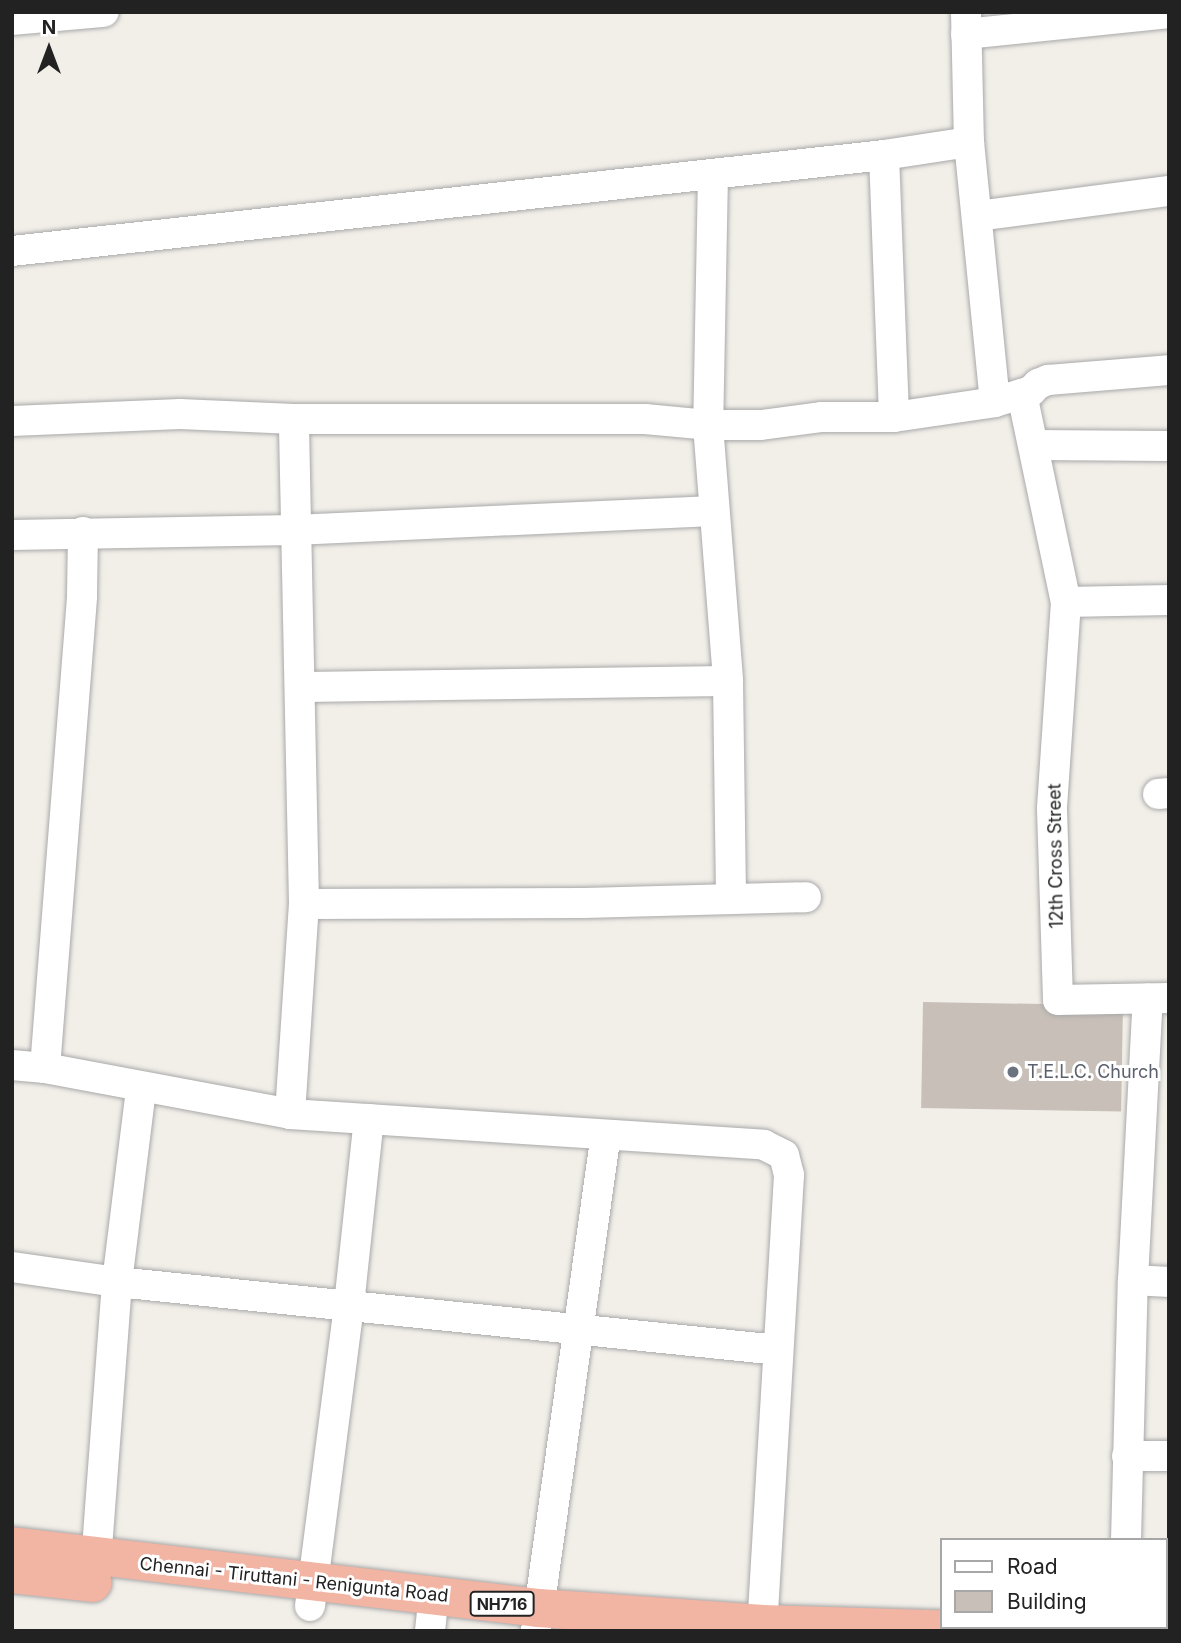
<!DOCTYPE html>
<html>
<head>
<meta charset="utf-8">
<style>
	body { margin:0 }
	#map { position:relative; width:1181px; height:1643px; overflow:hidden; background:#f2efe9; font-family:Inter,sans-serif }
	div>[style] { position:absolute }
	.building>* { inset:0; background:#c7bfb8; transform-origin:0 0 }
	.roads { filter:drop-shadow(0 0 2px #a9a9a9) drop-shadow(0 0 2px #a9a9a9) }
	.minor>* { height:30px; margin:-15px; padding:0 15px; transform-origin:15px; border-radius:15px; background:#fff }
	.trunk>* { height:38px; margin:-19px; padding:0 19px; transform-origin:19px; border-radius:19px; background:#f2b4a3 }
	.dots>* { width:19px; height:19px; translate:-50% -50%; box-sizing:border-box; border:4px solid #fff; border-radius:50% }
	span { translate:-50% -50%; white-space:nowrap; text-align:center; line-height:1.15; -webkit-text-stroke:6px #fff; paint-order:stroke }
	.shield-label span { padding:2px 5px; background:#fff; border:2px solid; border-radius:5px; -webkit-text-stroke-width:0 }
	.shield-label { font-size:16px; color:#222; font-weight:700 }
	.street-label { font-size:18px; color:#222 }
	.worship-label { font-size:18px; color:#5b616d }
	.left { translate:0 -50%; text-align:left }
	.frame { position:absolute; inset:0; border:14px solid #222; pointer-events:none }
	.legend { position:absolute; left:940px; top:1538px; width:228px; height:91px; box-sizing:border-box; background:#fff; border:2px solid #a7a7a7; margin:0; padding:9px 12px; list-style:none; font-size:21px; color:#222 }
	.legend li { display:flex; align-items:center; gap:14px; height:35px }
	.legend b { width:35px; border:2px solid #a7a7a7 }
	.north { position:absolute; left:14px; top:14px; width:70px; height:70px; -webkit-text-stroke:5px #fff; paint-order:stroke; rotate:0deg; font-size:19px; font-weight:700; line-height:28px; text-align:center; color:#222 }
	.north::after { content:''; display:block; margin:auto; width:24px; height:32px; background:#222; clip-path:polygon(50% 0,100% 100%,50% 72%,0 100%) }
</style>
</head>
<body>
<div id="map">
	<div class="building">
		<div style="left:923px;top:1002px;width:200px;height:106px;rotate:1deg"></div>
	</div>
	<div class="roads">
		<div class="minor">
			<div style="left:966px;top:12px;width:130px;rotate:88.7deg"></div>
			<div style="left:969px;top:142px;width:261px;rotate:84.3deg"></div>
			<div style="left:12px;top:20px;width:92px;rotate:-5deg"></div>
			<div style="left:966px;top:34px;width:204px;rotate:-5.9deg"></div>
			<div style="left:884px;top:155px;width:262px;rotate:87.8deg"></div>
			<div style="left:713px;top:174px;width:251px;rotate:91.1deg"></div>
			<div style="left:708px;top:425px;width:257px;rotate:85.5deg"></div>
			<div style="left:728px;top:681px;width:217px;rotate:89.2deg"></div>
			<div style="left:978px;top:216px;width:193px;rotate:-7.5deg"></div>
			<div style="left:12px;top:251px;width:877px;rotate:-6.28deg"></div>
			<div style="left:884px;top:155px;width:86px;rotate:-8.7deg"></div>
			<div style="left:1022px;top:394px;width:213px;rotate:78.1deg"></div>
			<div style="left:1066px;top:602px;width:103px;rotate:-1.1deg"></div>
			<div style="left:12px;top:421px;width:168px;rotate:-2.4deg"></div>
			<div style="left:180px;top:414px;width:114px;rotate:2.5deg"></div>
			<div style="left:294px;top:419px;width:351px"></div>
			<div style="left:645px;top:419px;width:63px;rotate:5.4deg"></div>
			<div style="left:708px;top:425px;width:53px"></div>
			<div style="left:761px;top:425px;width:62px;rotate:-7.5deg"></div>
			<div style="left:822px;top:417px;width:72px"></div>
			<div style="left:894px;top:417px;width:102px;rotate:-8.4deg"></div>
			<div style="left:995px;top:402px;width:38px;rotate:-17deg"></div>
			<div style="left:1031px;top:391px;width:10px;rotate:-45deg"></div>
			<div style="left:1038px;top:384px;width:11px;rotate:-22deg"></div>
			<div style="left:1048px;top:380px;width:121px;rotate:-4.7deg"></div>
			<div style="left:1035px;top:445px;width:134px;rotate:0.4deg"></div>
			<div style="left:12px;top:535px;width:282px;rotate:-1deg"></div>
			<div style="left:294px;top:530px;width:420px;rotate:-2.6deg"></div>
			<div style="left:1066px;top:602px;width:207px;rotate:93.9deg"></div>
			<div style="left:1052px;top:809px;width:191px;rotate:88.2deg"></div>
			<div style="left:1058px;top:1000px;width:110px;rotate:-1deg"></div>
			<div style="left:302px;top:687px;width:426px;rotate:-0.8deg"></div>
			<div style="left:1158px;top:794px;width:11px;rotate:-5deg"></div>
			<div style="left:304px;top:904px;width:280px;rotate:-0.2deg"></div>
			<div style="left:584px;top:903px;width:222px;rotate:-1.5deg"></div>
			<div style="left:12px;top:1065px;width:33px;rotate:5deg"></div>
			<div style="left:45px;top:1068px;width:473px;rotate:-85.5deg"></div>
			<div style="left:82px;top:596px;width:64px;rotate:-89.1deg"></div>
			<div style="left:45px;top:1068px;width:249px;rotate:10.6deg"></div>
			<div style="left:290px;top:1114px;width:475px;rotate:3.7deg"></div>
			<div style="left:764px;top:1145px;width:22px;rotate:27deg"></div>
			<div style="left:784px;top:1155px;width:21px;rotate:76deg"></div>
			<div style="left:789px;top:1175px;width:457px;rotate:93.4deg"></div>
			<div style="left:290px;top:1114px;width:210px;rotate:-86.2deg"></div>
			<div style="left:304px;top:904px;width:485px;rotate:-91.2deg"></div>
			<div style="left:12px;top:1267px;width:106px;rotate:8.1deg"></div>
			<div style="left:117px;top:1282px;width:664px;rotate:5.87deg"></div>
			<div style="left:1133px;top:1280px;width:36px;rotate:3deg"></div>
			<div style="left:1127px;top:1456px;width:42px"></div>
			<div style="left:1126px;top:1540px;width:260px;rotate:-88.5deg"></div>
			<div style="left:1133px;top:1280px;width:282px;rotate:-87deg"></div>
			<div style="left:95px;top:1575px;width:294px;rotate:-85.7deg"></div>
			<div style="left:117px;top:1282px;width:195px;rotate:-82.9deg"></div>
			<div style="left:310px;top:1606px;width:304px;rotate:-82.6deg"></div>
			<div style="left:349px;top:1305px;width:187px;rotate:-83.9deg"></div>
			<div style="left:430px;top:1631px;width:36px;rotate:-84deg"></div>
			<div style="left:536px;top:1631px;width:500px;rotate:-82deg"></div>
			<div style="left:1126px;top:1631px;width:4px;rotate:-90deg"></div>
		</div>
		<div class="trunk">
			<div style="left:12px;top:1546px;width:531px;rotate:6.71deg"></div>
			<div style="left:539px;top:1608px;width:224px;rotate:4.1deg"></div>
			<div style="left:762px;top:1624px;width:233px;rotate:1.7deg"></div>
			<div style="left:12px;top:1574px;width:81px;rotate:6.3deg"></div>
		</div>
	</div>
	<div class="dots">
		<div style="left:1013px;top:1072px;background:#6b7280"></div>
	</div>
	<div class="shield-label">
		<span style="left:502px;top:1604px">NH716</span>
	</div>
	<div class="street-label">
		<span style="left:1056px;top:856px;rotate:-91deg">12th Cross Street</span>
		<span style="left:294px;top:1580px;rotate:6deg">Chennai - Tiruttani - Renigunta Road</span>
	</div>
	<div class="worship-label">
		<span class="left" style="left:1027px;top:1072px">T.E.L.C. Church</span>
	</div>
	<div class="frame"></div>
	<ul class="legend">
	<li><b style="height:9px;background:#fff"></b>Road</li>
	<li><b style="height:19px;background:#c7bfb8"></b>Building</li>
	</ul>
	<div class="north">N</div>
</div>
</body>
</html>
